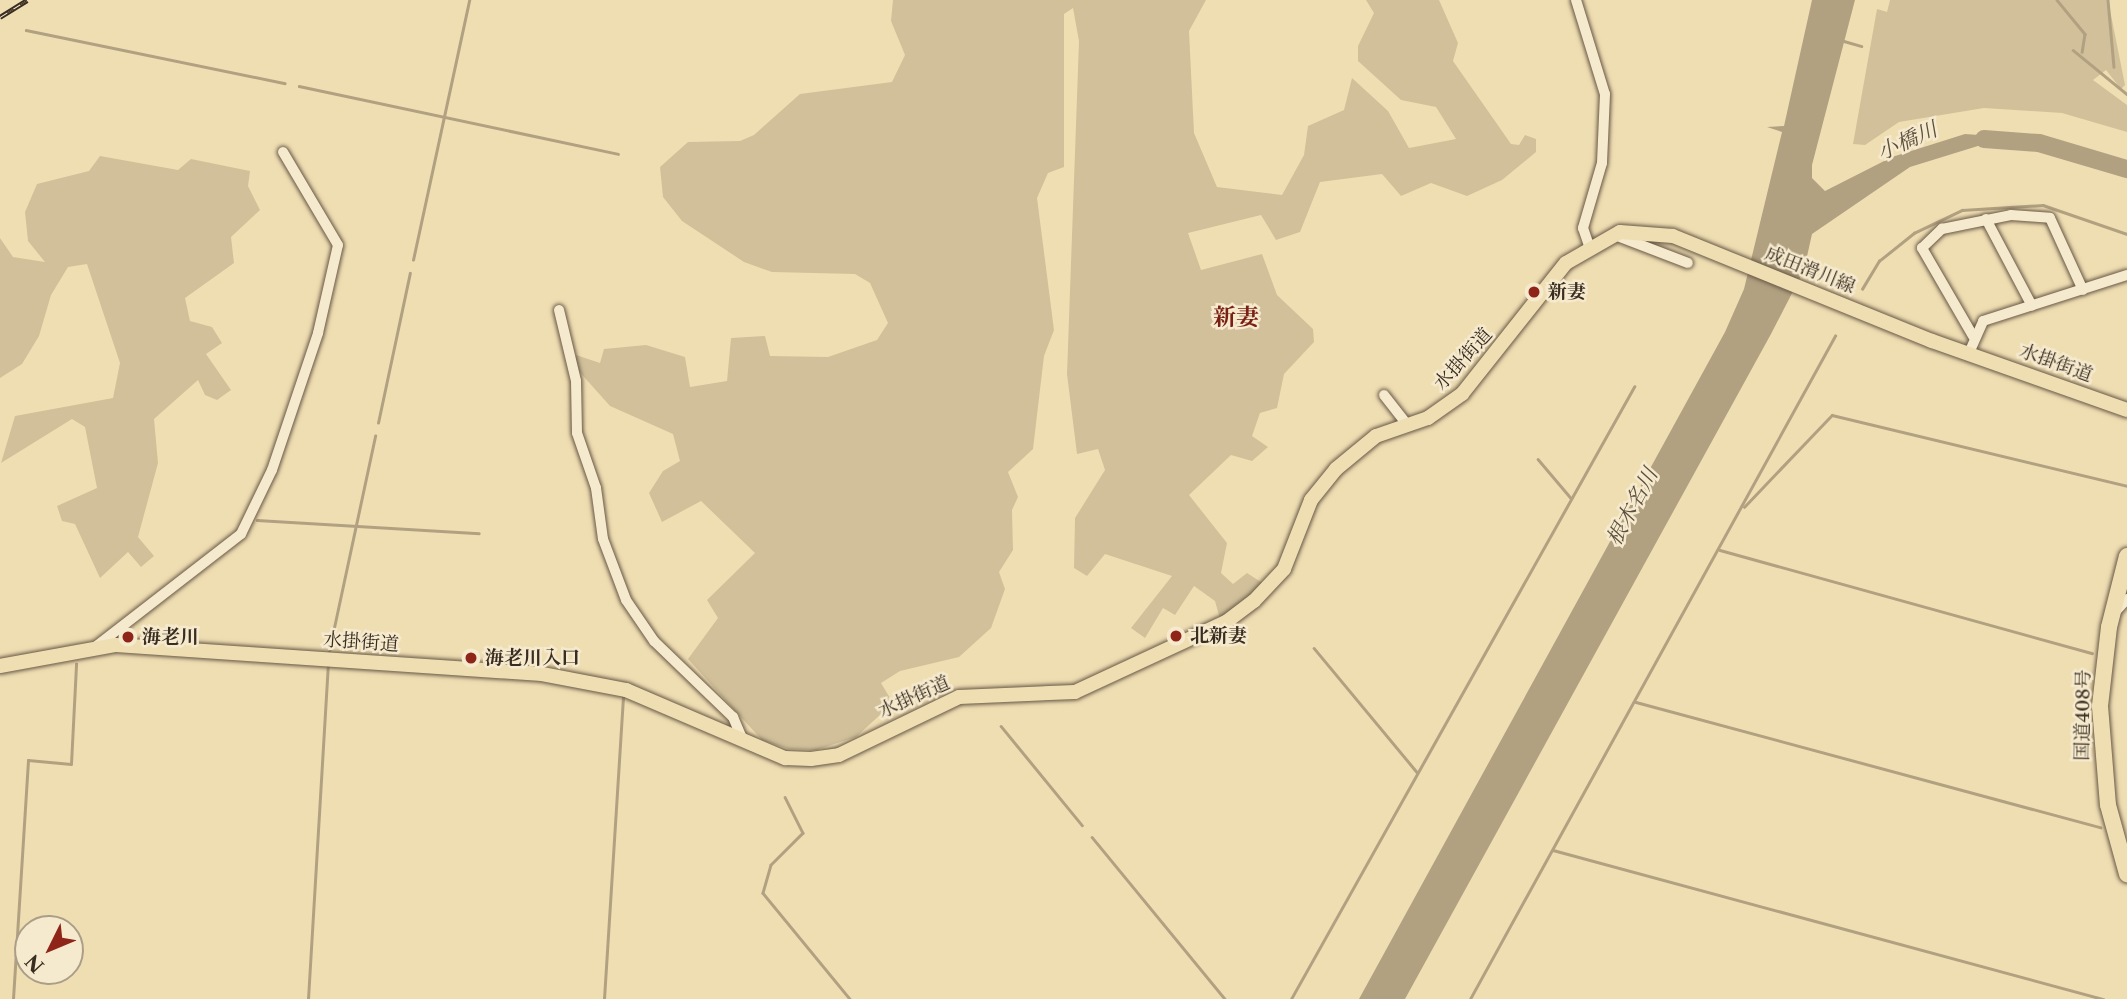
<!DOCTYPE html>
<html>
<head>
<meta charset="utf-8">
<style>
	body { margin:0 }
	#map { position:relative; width:2127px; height:999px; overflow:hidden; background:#f0deb3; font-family:"Libre Caslon Text","Noto Serif JP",serif }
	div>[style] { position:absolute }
	.green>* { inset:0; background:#d1c09a }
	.water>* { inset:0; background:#b2a181 }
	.stream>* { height:2.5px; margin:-1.25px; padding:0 1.25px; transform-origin:1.25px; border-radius:1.25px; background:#b2a181 }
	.river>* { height:18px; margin:-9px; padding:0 9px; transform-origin:9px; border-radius:9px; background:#b2a181 }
	.roads { filter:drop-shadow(0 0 2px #675845) drop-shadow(0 0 2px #675845) }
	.minor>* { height:10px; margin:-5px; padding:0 5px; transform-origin:5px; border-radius:5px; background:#f5eace }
	.major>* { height:14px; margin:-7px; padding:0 7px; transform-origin:7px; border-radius:7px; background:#f0deb3 }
	.highway>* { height:16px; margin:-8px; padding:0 8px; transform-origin:8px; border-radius:8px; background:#f0deb3 }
	.rail>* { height:5px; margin-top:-2.5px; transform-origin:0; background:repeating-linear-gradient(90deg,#f5eace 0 8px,#392c20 0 16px); box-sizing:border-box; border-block:2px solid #392c20 }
	.dots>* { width:19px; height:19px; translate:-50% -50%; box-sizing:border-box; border:4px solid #f5eace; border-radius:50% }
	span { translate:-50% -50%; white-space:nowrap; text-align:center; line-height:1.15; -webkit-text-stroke:5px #f5eace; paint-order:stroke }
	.street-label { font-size:19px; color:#392c20 }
	.poi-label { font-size:19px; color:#392c20; font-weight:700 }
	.left { translate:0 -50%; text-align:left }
	.water-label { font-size:21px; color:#5d4f3d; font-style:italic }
	.quarter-label { font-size:23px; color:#7a1f14; font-weight:700 }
	.north { position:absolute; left:14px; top:915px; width:70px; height:70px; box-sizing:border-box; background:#f5eace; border:2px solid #aa9e88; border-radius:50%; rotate:227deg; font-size:19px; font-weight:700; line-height:28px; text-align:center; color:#392c20 }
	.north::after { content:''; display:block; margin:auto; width:24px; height:32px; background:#8f2418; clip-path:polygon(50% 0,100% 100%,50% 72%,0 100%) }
</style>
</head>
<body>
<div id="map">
	<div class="green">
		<div style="clip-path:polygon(893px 0,1206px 0,1189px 31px,1194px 133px,1217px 187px,1282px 195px,1304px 155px,1308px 126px,1344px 110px,1352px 78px,1388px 111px,1409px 148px,1456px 139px,1436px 107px,1401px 100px,1358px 61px,1358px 46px,1374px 13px,1366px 0,1439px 0,1458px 43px,1453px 61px,1511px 144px,1519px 145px,1525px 135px,1536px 139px,1536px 152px,1502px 180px,1467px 196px,1431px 183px,1401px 196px,1382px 174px,1320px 182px,1300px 232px,1276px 240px,1261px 215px,1188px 233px,1201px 270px,1262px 254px,1277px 295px,1313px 329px,1314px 342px,1284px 374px,1277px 408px,1260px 413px,1252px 436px,1268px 447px,1252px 461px,1231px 455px,1189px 495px,1227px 543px,1221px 573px,1233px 584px,1247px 573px,1264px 584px,1220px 619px,1215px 601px,1194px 586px,1175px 615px,1163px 608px,1145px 638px,1131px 628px,1172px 576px,1105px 554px,1087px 576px,1074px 568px,1075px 518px,1105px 470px,1098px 449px,1077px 454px,1067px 374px,1079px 41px,1073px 8px,1064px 14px,1064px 167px,1048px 173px,1037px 198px,1054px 330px,1044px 356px,1033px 449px,1008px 472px,1018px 497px,1012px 510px,1013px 550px,999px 572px,1005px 589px,991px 628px,959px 657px,900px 671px,881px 683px,893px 703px,856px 737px,816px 750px,789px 749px,762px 740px,688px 659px,718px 618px,707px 600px,755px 553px,701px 501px,662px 522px,649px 493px,663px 471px,680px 461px,673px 434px,610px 406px,576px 368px,576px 355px,600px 363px,604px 349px,646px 345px,685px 357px,690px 387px,727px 381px,731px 338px,765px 336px,770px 356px,828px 357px,877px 340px,888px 323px,870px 283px,855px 274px,772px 272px,744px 262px,682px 221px,663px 197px,660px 167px,688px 142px,740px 141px,754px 135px,800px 94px,892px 82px,905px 55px,891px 21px)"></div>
		<div style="clip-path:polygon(1890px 0,2108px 0,2125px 85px,2121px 89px,2106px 70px,2093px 80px,2127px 105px,2127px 132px,2062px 113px,1984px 108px,1899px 122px,1865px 145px,1853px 144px,1877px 9px,1887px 12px)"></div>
		<div style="clip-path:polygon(100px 156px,178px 170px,191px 159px,250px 171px,248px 186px,260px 210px,231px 237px,234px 263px,185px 298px,190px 321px,212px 327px,222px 343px,206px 354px,231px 390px,217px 400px,205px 395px,198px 380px,154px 419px,158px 463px,138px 537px,154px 556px,141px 567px,128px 552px,100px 578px,75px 524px,62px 521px,57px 506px,97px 488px,85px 427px,72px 419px,1px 463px,15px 416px,113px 398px,120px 363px,87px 264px,68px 267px,51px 295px,39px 336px,22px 364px,0 378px,0 238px,13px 257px,45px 262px,28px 241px,25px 212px,37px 184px,89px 171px)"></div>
	</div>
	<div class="water">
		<div style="clip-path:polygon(1812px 0,1855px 0,1812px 165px,1812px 178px,1825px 191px,1892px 157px,1965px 134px,2007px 137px,1910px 167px,1812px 234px,1804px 270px,1771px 334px,1405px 999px,1359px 999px,1725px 332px,1744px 289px,1782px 132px,1767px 127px,1784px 126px)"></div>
	</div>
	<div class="stream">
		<div style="left:2057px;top:0;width:44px;rotate:50.5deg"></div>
		<div style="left:2085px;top:34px;width:18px;rotate:99deg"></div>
		<div style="left:2108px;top:0;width:67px;rotate:84.9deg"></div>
		<div style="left:26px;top:30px;width:264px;rotate:11.6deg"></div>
		<div style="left:1844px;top:41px;width:18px;rotate:16deg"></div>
		<div style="left:2073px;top:50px;width:70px;rotate:39.2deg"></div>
		<div style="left:299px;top:86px;width:326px;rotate:12deg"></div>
		<div style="left:413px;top:260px;width:266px;rotate:-77.8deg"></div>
		<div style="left:1862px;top:289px;width:33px;rotate:-59deg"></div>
		<div style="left:1879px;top:261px;width:45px;rotate:-38.7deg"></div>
		<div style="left:1914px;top:233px;width:53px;rotate:-25.6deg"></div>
		<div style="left:1962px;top:210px;width:81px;rotate:-3.5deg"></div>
		<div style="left:2043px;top:205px;width:89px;rotate:19deg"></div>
		<div style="left:378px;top:423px;width:153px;rotate:-78deg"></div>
		<div style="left:1538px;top:459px;width:51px;rotate:49.8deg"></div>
		<div style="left:1744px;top:507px;width:127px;rotate:-46.3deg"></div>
		<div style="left:1832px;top:415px;width:303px;rotate:13.5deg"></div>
		<div style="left:257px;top:520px;width:222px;rotate:3.4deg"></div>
		<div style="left:1720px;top:550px;width:386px;rotate:15.5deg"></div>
		<div style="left:1314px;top:648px;width:161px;rotate:50.3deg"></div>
		<div style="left:329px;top:651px;width:220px;rotate:-77.9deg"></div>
		<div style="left:1636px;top:702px;width:481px;rotate:15.1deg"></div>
		<div style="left:1001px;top:726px;width:128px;rotate:50.7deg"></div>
		<div style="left:785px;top:797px;width:40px;rotate:63.4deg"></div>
		<div style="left:803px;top:833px;width:45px;rotate:135deg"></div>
		<div style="left:771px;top:865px;width:29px;rotate:106deg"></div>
		<div style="left:763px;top:893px;width:137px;rotate:50.6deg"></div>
		<div style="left:1092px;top:837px;width:210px;rotate:50.6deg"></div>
		<div style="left:1553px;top:850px;width:570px;rotate:15.16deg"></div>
		<div style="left:13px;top:999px;width:239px;rotate:-86.4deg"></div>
		<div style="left:28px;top:760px;width:43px;rotate:5.3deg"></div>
		<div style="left:71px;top:764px;width:100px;rotate:-87.1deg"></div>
		<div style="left:308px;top:999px;width:333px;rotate:-86.6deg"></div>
		<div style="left:604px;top:999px;width:302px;rotate:-86.4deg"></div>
		<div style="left:1291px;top:999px;width:702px;rotate:-60.73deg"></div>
		<div style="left:1470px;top:999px;width:757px;rotate:-61.17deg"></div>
	</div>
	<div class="river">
		<div style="left:1984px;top:139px;width:55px;rotate:4.2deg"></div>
		<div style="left:2039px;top:143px;width:92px;rotate:16.5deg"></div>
	</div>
	<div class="roads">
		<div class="minor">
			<div style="left:1576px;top:0;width:98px;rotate:72.9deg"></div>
			<div style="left:1605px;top:94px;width:69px;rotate:92.5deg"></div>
			<div style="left:1602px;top:163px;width:68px;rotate:106.3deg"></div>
			<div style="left:1583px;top:228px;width:18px;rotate:71deg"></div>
			<div style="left:1986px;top:219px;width:98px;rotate:62.1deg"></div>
			<div style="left:1615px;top:235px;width:78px;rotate:21deg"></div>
			<div style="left:559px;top:310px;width:73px;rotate:76.5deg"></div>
			<div style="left:576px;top:381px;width:52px;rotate:88.9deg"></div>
			<div style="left:577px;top:433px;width:58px;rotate:70.9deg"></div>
			<div style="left:596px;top:488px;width:51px;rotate:82.2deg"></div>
			<div style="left:603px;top:539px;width:65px;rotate:69.3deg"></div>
			<div style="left:626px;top:600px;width:50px;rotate:55.7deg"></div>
			<div style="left:654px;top:641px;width:110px;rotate:43.9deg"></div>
			<div style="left:733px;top:717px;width:25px;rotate:67deg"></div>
			<div style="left:1973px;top:336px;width:102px;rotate:-120.1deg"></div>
			<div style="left:1922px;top:248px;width:28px;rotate:-44deg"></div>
			<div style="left:1942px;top:229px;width:70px;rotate:-11.5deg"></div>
			<div style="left:2011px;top:215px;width:39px;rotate:4deg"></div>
			<div style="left:2050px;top:218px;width:79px;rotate:65.4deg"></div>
			<div style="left:1969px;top:353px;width:35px;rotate:-66deg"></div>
			<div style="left:1983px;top:321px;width:151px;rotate:-17.7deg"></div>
			<div style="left:1384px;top:395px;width:39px;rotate:52deg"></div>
			<div style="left:2114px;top:613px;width:19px;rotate:-47deg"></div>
			<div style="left:94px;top:648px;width:186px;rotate:-37.8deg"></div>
			<div style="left:241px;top:534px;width:71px;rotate:-64.2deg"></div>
			<div style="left:272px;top:470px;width:145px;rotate:-71.4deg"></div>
			<div style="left:318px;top:333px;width:90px;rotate:-77.2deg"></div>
			<div style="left:338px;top:245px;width:108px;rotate:-120.6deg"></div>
		</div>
		<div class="major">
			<div style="left:0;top:666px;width:118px;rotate:-10.3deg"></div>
			<div style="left:116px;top:645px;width:427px;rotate:3.9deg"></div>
			<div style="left:542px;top:674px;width:86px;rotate:10.8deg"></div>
			<div style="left:626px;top:690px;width:173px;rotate:23.2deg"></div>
			<div style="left:785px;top:758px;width:26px;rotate:2deg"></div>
			<div style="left:811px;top:759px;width:28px;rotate:-8deg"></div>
			<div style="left:839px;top:755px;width:133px;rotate:-25.8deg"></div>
			<div style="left:959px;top:697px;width:116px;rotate:-2.5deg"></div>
			<div style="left:1075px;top:692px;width:166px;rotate:-24.9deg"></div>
			<div style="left:1226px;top:622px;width:35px;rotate:-37deg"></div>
			<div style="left:1254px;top:601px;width:44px;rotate:-46.8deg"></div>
			<div style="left:1284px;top:569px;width:74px;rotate:-68.6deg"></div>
			<div style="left:1311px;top:500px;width:40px;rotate:-51deg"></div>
			<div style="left:1336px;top:469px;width:52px;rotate:-39.5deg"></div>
			<div style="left:1376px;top:436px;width:55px;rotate:-19.1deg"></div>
			<div style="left:1428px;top:418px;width:42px;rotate:-35.2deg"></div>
			<div style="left:1462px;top:394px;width:167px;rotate:-51.6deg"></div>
			<div style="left:1566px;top:263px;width:62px;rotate:-29.9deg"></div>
			<div style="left:1620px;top:232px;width:53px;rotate:4.3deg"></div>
			<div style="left:1673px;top:236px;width:279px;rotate:22.1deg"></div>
			<div style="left:1932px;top:341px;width:207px;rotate:19.5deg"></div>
		</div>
		<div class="highway">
			<div style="left:2127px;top:556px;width:73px;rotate:104.2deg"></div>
			<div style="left:2109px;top:627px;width:80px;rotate:96.5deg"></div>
			<div style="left:2100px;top:706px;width:99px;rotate:85.4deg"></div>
			<div style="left:2108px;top:805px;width:72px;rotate:74.6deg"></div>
		</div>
	</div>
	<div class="rail">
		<div style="left:0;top:17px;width:32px;rotate:-32deg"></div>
	</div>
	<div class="dots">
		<div style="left:1534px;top:292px;background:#8f2418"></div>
		<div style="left:1176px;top:636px;background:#8f2418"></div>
		<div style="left:128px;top:637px;background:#8f2418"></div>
		<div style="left:471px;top:658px;background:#8f2418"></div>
	</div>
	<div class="street-label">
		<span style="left:1810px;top:270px;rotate:22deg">成田滑川線</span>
		<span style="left:1463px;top:359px;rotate:-48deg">水掛街道</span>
		<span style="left:2056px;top:363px;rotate:20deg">水掛街道</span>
		<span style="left:361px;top:642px;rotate:4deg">水掛街道</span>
		<span style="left:914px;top:697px;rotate:-24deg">水掛街道</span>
		<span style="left:2083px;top:715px;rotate:-89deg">国道408号</span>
	</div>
	<div class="poi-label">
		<span class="left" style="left:1548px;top:292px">新妻</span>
		<span class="left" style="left:1190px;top:636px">北新妻</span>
		<span class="left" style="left:142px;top:637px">海老川</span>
		<span class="left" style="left:485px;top:658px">海老川入口</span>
	</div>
	<div class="water-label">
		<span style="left:1907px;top:141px;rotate:-24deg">小橋川</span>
		<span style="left:1632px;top:507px;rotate:-62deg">根木名川</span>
	</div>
	<div class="quarter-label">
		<span style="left:1236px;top:317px">新妻</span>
	</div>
	<div class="north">N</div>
</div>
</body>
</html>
